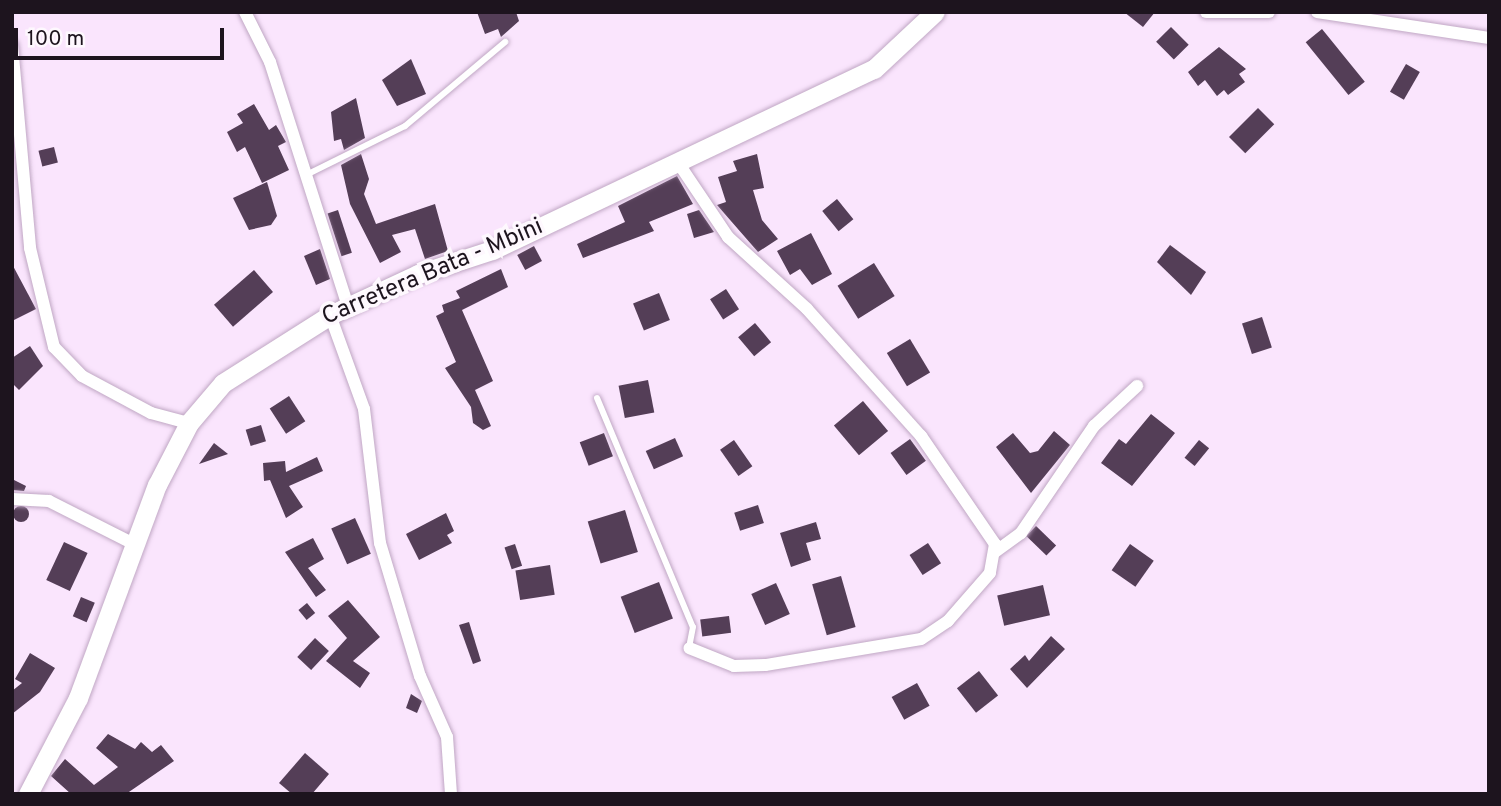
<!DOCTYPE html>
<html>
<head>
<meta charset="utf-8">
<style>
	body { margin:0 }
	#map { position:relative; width:1501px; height:806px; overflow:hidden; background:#fae5fd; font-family:Overpass,sans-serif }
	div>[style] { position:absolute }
	.building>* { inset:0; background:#543e57; transform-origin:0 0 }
	.round { border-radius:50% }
	.roads { filter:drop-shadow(0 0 2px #c0a7c4) drop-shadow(0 0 2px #c0a7c4) }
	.lane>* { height:6px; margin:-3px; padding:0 3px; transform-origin:3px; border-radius:3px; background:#fff }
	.street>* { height:12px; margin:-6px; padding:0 6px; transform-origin:6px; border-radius:6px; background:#fff }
	.primary>* { height:19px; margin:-9.5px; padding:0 9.5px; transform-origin:9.5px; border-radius:9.5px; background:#fff }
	span { translate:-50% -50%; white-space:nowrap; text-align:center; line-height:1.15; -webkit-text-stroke:7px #fef8fe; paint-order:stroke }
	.street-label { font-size:24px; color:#1d141e }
	.frame { position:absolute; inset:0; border:14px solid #1d141e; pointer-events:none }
	.scale { position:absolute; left:14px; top:28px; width:210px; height:32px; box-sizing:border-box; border:4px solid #1d141e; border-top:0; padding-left:9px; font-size:21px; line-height:24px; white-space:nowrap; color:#1d141e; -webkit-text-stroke:5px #fef8fe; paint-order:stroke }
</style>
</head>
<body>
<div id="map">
	<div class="building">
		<div style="clip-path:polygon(477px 12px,516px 12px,519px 21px,501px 37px,498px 29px,485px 34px)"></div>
		<div style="clip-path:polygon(1124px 12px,1155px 12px,1143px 27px)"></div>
		<div style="left:1171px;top:27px;width:25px;height:21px;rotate:45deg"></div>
		<div style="left:1322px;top:29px;width:68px;height:21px;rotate:51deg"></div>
		<div style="clip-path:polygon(1219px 47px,1246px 69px,1239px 74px,1245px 82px,1228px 95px,1224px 90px,1217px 96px,1205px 80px,1198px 86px,1188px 72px)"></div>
		<div style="clip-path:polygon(411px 59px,426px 94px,397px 106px,382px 80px)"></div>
		<div style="left:1406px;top:64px;width:16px;height:32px;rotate:30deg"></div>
		<div style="clip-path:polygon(356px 98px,365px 138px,344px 150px,341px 139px,334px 141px,331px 112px)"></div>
		<div style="clip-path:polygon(254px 104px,269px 130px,276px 125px,286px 142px,278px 146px,289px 170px,262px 183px,245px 147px,237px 152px,227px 132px,243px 123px,237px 114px)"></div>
		<div style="left:1258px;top:108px;width:23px;height:41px;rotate:45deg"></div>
		<div style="left:54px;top:147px;width:16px;height:16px;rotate:76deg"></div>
		<div style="clip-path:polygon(361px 154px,369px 179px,364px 194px,376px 224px,435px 204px,448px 251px,425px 259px,415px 229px,392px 235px,401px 252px,380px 263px,350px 204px,341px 165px)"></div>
		<div style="clip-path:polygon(757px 154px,764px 188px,753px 190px,762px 220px,778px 239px,758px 252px,717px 205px,726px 202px,718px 177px,737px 171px,733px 161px)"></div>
		<div style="clip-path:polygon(677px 176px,693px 204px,649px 222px,654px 231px,583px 258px,577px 244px,625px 222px,618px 206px)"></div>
		<div style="clip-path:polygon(267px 182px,277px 216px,271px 225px,249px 230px,233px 198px)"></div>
		<div style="left:837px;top:199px;width:26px;height:19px;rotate:51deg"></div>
		<div style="left:338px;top:210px;width:45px;height:11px;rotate:72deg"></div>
		<div style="clip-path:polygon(699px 210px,714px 232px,694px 238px,687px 214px)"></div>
		<div style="clip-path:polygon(811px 233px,832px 274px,812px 285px,800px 269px,790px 275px,777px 251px)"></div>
		<div style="clip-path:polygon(1170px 245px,1206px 272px,1191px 295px,1157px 262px)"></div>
		<div style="left:534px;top:246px;width:17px;height:19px;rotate:62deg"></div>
		<div style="clip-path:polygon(320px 249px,330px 279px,316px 285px,304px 256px)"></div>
		<div style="left:874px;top:263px;width:39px;height:43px;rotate:58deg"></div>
		<div style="clip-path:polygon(12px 264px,36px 309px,12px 321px)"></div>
		<div style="clip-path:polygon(501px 269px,508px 287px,462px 310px,493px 381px,475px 390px,491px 426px,483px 430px,473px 423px,471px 407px,445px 368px,456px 362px,436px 316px,444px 312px,442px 305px,460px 298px,456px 291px)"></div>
		<div style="left:254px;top:270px;width:29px;height:53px;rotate:49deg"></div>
		<div style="left:726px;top:289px;width:24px;height:19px;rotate:57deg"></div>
		<div style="left:659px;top:293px;width:29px;height:28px;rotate:68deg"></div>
		<div style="left:1262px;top:317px;width:32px;height:21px;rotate:72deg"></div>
		<div style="left:755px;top:323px;width:25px;height:22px;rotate:50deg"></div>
		<div style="left:910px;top:339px;width:39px;height:27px;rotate:59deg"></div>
		<div style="clip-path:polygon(30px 346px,43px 366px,19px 390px,12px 383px,12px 358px)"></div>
		<div style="left:648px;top:380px;width:33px;height:30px;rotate:79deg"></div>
		<div style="left:289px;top:396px;width:30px;height:23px;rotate:57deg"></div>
		<div style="left:863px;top:401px;width:39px;height:38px;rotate:50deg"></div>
		<div style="clip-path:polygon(1151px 414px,1175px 433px,1132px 486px,1101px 463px,1119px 439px,1126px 444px)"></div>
		<div style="left:261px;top:425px;width:17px;height:16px;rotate:73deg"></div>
		<div style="clip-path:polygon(1054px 431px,1070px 445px,1031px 493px,996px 447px,1013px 433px,1030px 453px,1038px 451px)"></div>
		<div style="left:604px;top:433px;width:25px;height:26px;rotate:69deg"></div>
		<div style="left:675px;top:438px;width:20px;height:32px;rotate:66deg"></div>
		<div style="left:910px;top:439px;width:27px;height:24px;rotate:54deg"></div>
		<div style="left:734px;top:440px;width:32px;height:17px;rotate:55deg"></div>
		<div style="left:1199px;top:440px;width:13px;height:23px;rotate:39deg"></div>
		<div style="clip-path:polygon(214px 443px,228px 454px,199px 464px)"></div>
		<div style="clip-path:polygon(317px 457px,323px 471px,289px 486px,303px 507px,286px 518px,270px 480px,264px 481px,263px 463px,285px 461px,286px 472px)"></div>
		<div style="clip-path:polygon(12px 479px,26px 486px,24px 491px,12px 490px)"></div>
		<div style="left:758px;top:505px;width:19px;height:25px;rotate:72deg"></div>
		<div class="round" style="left:13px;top:506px;width:16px;height:16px"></div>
		<div style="left:625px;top:510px;width:44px;height:39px;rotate:73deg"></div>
		<div style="clip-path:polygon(446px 513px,454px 531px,447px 535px,452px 543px,419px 560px,406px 534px)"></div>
		<div style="left:355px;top:518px;width:39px;height:26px;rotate:66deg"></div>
		<div style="clip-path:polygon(816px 522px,821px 539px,806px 543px,811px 560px,791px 567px,780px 533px)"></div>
		<div style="left:1036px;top:526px;width:28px;height:14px;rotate:44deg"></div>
		<div style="clip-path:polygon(313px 538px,324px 559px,308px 568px,326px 590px,316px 597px,285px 552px)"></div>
		<div style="left:64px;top:542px;width:26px;height:42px;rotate:25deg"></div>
		<div style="left:928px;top:543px;width:24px;height:22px;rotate:57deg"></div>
		<div style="left:515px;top:544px;width:23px;height:11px;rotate:72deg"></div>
		<div style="left:1130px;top:544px;width:29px;height:32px;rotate:35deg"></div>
		<div style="left:550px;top:565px;width:30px;height:35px;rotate:81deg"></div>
		<div style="left:841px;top:576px;width:53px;height:30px;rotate:74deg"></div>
		<div style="left:659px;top:582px;width:39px;height:41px;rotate:69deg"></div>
		<div style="left:776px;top:583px;width:34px;height:27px;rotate:66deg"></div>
		<div style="left:1043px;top:585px;width:31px;height:47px;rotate:77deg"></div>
		<div style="left:81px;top:597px;width:15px;height:21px;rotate:23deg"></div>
		<div style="clip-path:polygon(348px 600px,380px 637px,353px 661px,370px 673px,360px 688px,326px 661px,347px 638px,328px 616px)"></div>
		<div style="left:307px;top:603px;width:13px;height:11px;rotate:51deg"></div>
		<div style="left:729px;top:616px;width:17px;height:29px;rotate:83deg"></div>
		<div style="clip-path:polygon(469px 622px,481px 661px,473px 664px,459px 625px)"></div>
		<div style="clip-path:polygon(1051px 636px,1065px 649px,1027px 688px,1010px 669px,1025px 655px,1029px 661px)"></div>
		<div style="left:315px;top:638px;width:19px;height:26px;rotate:43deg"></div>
		<div style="clip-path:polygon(30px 653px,55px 668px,40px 692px,12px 714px,12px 691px,22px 683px,15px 679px)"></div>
		<div style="left:979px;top:671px;width:31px;height:28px;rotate:52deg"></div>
		<div style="left:917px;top:683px;width:26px;height:29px;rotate:61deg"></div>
		<div style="clip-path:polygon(411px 694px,422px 701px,417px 713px,406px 708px)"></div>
		<div style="clip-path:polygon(108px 734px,135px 749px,141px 742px,152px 752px,161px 745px,174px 761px,126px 794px,71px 794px,51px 776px,65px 759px,94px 785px,118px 767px,96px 748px)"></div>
		<div style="clip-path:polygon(305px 753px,329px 774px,312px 794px,292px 794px,279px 783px)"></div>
	</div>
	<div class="roads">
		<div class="lane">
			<div style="left:306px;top:175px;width:110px;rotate:-26.3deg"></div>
			<div style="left:405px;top:126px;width:131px;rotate:-40deg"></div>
			<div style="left:597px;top:398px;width:248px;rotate:67.3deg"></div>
			<div style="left:693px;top:627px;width:21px;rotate:101deg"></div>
		</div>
		<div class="street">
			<div style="left:245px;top:12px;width:56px;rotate:63.4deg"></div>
			<div style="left:270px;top:62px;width:257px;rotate:72.3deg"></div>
			<div style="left:1206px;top:12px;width:63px"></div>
			<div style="left:1317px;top:12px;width:174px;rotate:8.6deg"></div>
			<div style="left:12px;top:45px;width:204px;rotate:84.9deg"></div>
			<div style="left:30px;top:248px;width:102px;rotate:76.4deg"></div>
			<div style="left:54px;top:347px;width:40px;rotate:46deg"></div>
			<div style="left:82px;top:376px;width:78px;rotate:28.2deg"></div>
			<div style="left:151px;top:413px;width:39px;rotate:15deg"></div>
			<div style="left:677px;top:161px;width:92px;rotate:56.1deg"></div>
			<div style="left:728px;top:237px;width:107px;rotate:42.3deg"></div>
			<div style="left:807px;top:309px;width:171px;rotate:48.1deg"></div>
			<div style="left:921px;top:436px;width:131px;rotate:55.6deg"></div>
			<div style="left:995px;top:544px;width:29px;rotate:100deg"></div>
			<div style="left:990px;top:573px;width:64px;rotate:131.2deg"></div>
			<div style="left:948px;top:621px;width:32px;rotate:146deg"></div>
			<div style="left:921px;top:639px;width:158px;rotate:170.5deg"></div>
			<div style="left:765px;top:665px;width:31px;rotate:178deg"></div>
			<div style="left:734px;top:666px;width:48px;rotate:-158.2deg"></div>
			<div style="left:330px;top:315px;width:100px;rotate:70.1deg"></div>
			<div style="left:364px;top:409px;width:135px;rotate:83.2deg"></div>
			<div style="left:380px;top:543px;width:139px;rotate:73.3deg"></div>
			<div style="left:420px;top:676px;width:67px;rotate:66.1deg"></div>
			<div style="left:447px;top:737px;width:57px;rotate:86deg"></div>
			<div style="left:12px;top:499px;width:37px;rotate:3deg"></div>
			<div style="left:49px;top:501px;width:95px;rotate:26.8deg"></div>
			<div style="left:995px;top:552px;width:32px;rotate:-36deg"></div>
			<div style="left:1021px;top:533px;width:130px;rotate:-55.7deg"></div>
			<div style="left:1094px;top:426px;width:59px;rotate:-42.9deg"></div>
		</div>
		<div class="primary">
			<div style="left:28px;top:794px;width:108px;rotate:-62.5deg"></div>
			<div style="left:78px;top:698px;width:227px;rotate:-69.7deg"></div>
			<div style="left:157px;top:485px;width:70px;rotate:-62.7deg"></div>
			<div style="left:189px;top:423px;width:52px;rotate:-49.6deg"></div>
			<div style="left:223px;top:383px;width:127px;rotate:-32.4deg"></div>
			<div style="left:330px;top:315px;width:97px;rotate:-25deg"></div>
			<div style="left:418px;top:274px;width:78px;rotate:-18deg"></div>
			<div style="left:492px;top:250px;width:423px;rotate:-25.4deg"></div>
			<div style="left:874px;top:69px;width:83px;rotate:-43.1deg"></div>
		</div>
	</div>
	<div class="street-label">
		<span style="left:433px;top:273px;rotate:-23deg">Carretera Bata - Mbini</span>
	</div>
	<div class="frame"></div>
	<div class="scale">100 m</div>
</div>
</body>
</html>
